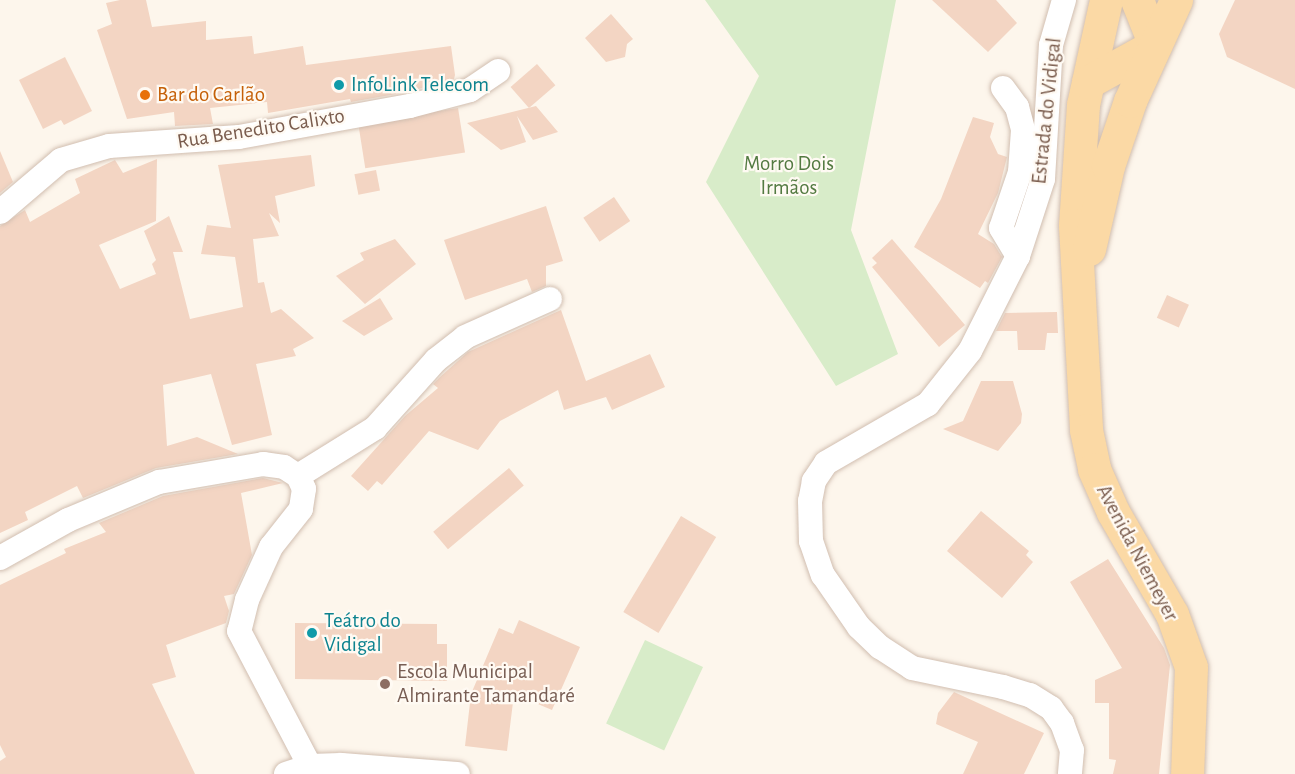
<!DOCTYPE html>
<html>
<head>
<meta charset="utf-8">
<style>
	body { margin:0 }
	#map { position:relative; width:1295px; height:774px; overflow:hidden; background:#fdf6ec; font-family:"Alegreya Sans",sans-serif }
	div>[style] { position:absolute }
	.green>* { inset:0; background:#d8ecc9; transform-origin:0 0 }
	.building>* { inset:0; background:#f3d5c3; transform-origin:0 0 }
	.roads { filter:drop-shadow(0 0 2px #d1beb0) drop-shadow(0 0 2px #d1beb0) }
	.street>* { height:24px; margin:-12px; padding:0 12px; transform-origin:12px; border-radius:12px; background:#fff }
	.primary>* { height:33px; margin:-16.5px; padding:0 16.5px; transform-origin:16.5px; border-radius:16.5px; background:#fbd9a5 }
	.dots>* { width:16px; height:16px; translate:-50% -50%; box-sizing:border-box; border:3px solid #fffaf3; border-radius:50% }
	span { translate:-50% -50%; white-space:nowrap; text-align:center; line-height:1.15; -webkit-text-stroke:4.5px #fffaf3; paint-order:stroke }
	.culture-label { font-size:21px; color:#0d838f }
	.left { translate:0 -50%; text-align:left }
	.food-label { font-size:21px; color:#c56008 }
	.street-label { font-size:21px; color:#7a5c4d }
	.park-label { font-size:21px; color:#537a41 }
	.education-label { font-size:21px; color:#785e54 }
</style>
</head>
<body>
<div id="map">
	<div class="green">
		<div style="clip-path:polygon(705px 0,896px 0,851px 230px,898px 354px,836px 386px,706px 182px,759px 76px)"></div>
		<div style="left:645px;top:640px;width:64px;height:92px;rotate:25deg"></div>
	</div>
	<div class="building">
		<div style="clip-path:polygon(120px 0,146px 0,152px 27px,206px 21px,206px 40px,252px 36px,254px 54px,303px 46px,306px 65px,451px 46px,455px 75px,454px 79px,407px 92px,351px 102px,350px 99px,268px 113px,267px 102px,210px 108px,213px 124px,175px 126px,174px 112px,127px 119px,97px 30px,112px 24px,106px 3px)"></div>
		<div style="clip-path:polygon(932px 0,996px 0,1017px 23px,988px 52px)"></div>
		<div style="clip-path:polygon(1235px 0,1295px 0,1295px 89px,1227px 57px,1219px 34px)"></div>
		<div style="clip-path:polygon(611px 14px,633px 39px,627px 44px,625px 57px,606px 62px,585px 38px)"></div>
		<div style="clip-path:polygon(65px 57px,92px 111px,64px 125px,61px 120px,43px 129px,19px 80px)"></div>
		<div style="left:537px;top:64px;width:28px;height:35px;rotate:49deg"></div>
		<div style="clip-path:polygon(536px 106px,558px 132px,533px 140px,517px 116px,526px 142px,501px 150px,467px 123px)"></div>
		<div style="left:458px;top:108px;width:45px;height:101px;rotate:81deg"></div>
		<div style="clip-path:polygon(973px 117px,994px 123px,990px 137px,998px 154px,1007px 157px,998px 193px,978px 234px,994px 244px,1002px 257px,988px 283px,985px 281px,980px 288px,914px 247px,941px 199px)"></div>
		<div style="clip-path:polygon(0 151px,13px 182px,0 193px)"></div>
		<div style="clip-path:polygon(311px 155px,315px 186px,275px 196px,280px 223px,269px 213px,279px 236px,253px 239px,258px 283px,264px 282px,271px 313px,281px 309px,314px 338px,293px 349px,296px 356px,256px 364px,272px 435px,232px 445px,211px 374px,163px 385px,167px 446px,197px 437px,238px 454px,156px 468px,83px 498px,77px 486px,25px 512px,28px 520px,0 533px,0 226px,25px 210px,30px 222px,80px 193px,75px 179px,115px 160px,123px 173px,157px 159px,156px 221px,99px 245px,120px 289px,156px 274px,152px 264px,156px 260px,144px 231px,169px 216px,183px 252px,173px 252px,190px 319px,243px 307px,235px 257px,201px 254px,207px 225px,231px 228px,218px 165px)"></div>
		<div style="left:376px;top:170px;width:21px;height:22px;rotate:79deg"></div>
		<div style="left:614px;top:197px;width:29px;height:37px;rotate:56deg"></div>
		<div style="clip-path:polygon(546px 206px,563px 261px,546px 266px,546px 286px,532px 292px,527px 279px,465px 300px,444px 240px)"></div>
		<div style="clip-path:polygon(395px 239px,416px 264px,365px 304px,336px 276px,364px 260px,360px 253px)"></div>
		<div style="clip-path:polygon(892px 239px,965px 325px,939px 347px,872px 267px,877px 263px,872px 258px)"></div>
		<div style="left:1167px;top:295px;width:24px;height:25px;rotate:24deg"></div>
		<div style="clip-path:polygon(380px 298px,393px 319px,364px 336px,342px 321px)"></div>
		<div style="clip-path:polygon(561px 310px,586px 381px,650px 354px,665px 387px,612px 410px,606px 397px,564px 410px,558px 390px,500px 421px,478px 450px,429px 431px,382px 485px,377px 481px,368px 491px,351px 476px,405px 416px,438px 388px,433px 384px,440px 377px,468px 352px)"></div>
		<div style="clip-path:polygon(1057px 312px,1058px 333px,1047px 333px,1045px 350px,1018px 350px,1017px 331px,996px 331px,1005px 313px)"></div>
		<div style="clip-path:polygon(981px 381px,1013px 381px,1022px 414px,1021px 423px,998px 451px,943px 429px,963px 421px)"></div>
		<div style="left:509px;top:468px;width:23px;height:99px;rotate:50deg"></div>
		<div style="clip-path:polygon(263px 478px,283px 483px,241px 493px,252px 555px,234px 594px,224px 596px,229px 611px,226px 623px,166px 645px,176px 677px,152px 684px,195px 774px,0 774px,0 761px,6px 757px,0 745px,0 585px,66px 553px,64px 549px,106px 532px,99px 523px,163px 496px)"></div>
		<div style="clip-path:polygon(981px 511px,1029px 551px,1026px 555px,1033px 562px,1002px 598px,947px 551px)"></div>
		<div style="left:681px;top:516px;width:41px;height:112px;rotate:31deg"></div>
		<div style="clip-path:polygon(1108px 559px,1164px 648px,1170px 665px,1159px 774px,1113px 774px,1116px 760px,1109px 759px,1109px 703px,1095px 703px,1095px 680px,1122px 668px,1070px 582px)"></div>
		<div style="clip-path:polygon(519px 620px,580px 647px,552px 710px,514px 694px,507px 751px,465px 746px,471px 694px,499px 628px,513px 634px)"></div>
		<div style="clip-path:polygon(295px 623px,437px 624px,437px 644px,447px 644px,447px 681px,295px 679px)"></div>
		<div style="clip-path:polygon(954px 692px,1044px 733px,1024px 774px,963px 774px,978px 742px,936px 724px,938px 713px)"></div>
	</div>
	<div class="roads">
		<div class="street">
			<div style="left:1003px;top:88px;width:24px;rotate:54deg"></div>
			<div style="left:1017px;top:107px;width:24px;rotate:75deg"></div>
			<div style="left:1023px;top:130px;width:42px;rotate:94.1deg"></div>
			<div style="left:1020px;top:172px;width:59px;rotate:108.7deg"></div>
			<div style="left:1001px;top:228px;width:33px;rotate:59deg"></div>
			<div style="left:1018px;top:256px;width:106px;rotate:116.8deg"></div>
			<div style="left:970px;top:351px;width:68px;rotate:128.4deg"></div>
			<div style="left:928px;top:404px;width:118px;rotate:150deg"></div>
			<div style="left:826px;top:463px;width:22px;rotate:124deg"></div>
			<div style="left:814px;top:481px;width:20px;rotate:101deg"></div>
			<div style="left:810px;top:501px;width:40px;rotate:88.6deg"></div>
			<div style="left:811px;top:541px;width:36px;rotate:71deg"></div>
			<div style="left:823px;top:575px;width:63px;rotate:55.3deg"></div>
			<div style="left:859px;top:627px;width:29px;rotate:44deg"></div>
			<div style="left:880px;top:647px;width:38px;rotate:33deg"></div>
			<div style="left:912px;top:668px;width:93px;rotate:11.8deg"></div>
			<div style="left:1003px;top:687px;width:28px;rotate:17deg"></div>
			<div style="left:1030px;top:695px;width:25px;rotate:32deg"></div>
			<div style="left:1051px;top:708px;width:19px;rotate:54deg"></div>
			<div style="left:1062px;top:723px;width:29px;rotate:70deg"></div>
			<div style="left:1072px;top:750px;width:24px;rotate:95deg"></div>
			<div style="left:0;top:212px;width:80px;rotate:-40.4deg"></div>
			<div style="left:61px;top:160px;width:50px;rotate:-16.3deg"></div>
			<div style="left:109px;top:146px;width:130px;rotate:-4deg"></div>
			<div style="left:239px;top:137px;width:174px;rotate:-10.3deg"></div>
			<div style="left:410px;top:106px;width:62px;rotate:-14.9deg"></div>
			<div style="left:470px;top:90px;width:34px;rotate:-34deg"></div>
			<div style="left:1018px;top:256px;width:81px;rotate:-72deg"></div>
			<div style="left:1043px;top:179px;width:134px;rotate:-86.6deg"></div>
			<div style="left:1051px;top:45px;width:47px;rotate:-73.9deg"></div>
			<div style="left:298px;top:476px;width:14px;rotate:65deg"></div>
			<div style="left:304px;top:489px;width:20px;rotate:99deg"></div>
			<div style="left:301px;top:509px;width:48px;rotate:128.3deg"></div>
			<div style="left:271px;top:547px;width:58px;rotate:114.4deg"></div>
			<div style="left:247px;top:600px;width:32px;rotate:104deg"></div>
			<div style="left:239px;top:631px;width:153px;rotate:62.3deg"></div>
			<div style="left:298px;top:476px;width:91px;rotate:-31.9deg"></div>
			<div style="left:375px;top:428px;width:91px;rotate:-48.1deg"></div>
			<div style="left:436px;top:360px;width:37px;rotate:-38deg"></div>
			<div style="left:465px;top:337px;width:93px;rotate:-24.1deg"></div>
			<div style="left:0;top:558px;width:78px;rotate:-29.2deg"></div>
			<div style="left:68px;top:520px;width:99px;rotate:-22.7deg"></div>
			<div style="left:159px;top:482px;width:106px;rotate:-9.8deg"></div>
			<div style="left:263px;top:464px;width:21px;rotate:8deg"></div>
			<div style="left:284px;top:467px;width:17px;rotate:33deg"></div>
			<div style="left:286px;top:774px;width:25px;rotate:-18deg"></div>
			<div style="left:310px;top:766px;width:31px;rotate:-2deg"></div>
			<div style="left:341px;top:765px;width:117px;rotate:4.4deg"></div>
		</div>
		<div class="primary">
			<div style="left:1106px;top:0;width:107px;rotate:102.4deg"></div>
			<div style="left:1083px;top:105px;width:120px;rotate:93.8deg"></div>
			<div style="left:1075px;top:225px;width:205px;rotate:86.9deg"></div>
			<div style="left:1086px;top:430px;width:40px;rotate:78deg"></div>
			<div style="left:1094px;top:469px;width:47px;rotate:66.2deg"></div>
			<div style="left:1113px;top:512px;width:118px;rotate:60deg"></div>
			<div style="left:1172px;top:614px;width:56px;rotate:70.3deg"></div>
			<div style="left:1191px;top:667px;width:107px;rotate:92.1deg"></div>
			<div style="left:1088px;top:82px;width:77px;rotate:-28.9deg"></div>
			<div style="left:1155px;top:45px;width:48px;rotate:-111.8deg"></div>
			<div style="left:1089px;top:249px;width:85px;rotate:-77.1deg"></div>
			<div style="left:1108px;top:166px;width:69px;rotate:-71.3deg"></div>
			<div style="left:1130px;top:101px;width:111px;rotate:-65.5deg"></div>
		</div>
	</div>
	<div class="dots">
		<div style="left:339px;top:85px;background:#0f9aa8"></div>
		<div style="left:145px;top:95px;background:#e8710a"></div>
		<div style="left:312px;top:633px;background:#0f9aa8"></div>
		<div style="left:385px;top:684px;background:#8d6e63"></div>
	</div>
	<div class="culture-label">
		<span class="left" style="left:351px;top:85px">InfoLink Telecom</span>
		<span class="left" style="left:324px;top:633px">Teátro do<br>Vidigal</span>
	</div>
	<div class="food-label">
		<span class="left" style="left:157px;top:95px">Bar do Carlão</span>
	</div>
	<div class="street-label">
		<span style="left:1047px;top:111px;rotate:-84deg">Estrada do Vidigal</span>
		<span style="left:261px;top:129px;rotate:-9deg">Rua Benedito Calixto</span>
		<span style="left:1137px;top:553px;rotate:62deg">Avenida Niemeyer</span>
	</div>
	<div class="park-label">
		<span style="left:789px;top:176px">Morro Dois<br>Irmãos</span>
	</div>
	<div class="education-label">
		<span class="left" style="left:397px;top:684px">Escola Municipal<br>Almirante Tamandaré</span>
	</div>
</div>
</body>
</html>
